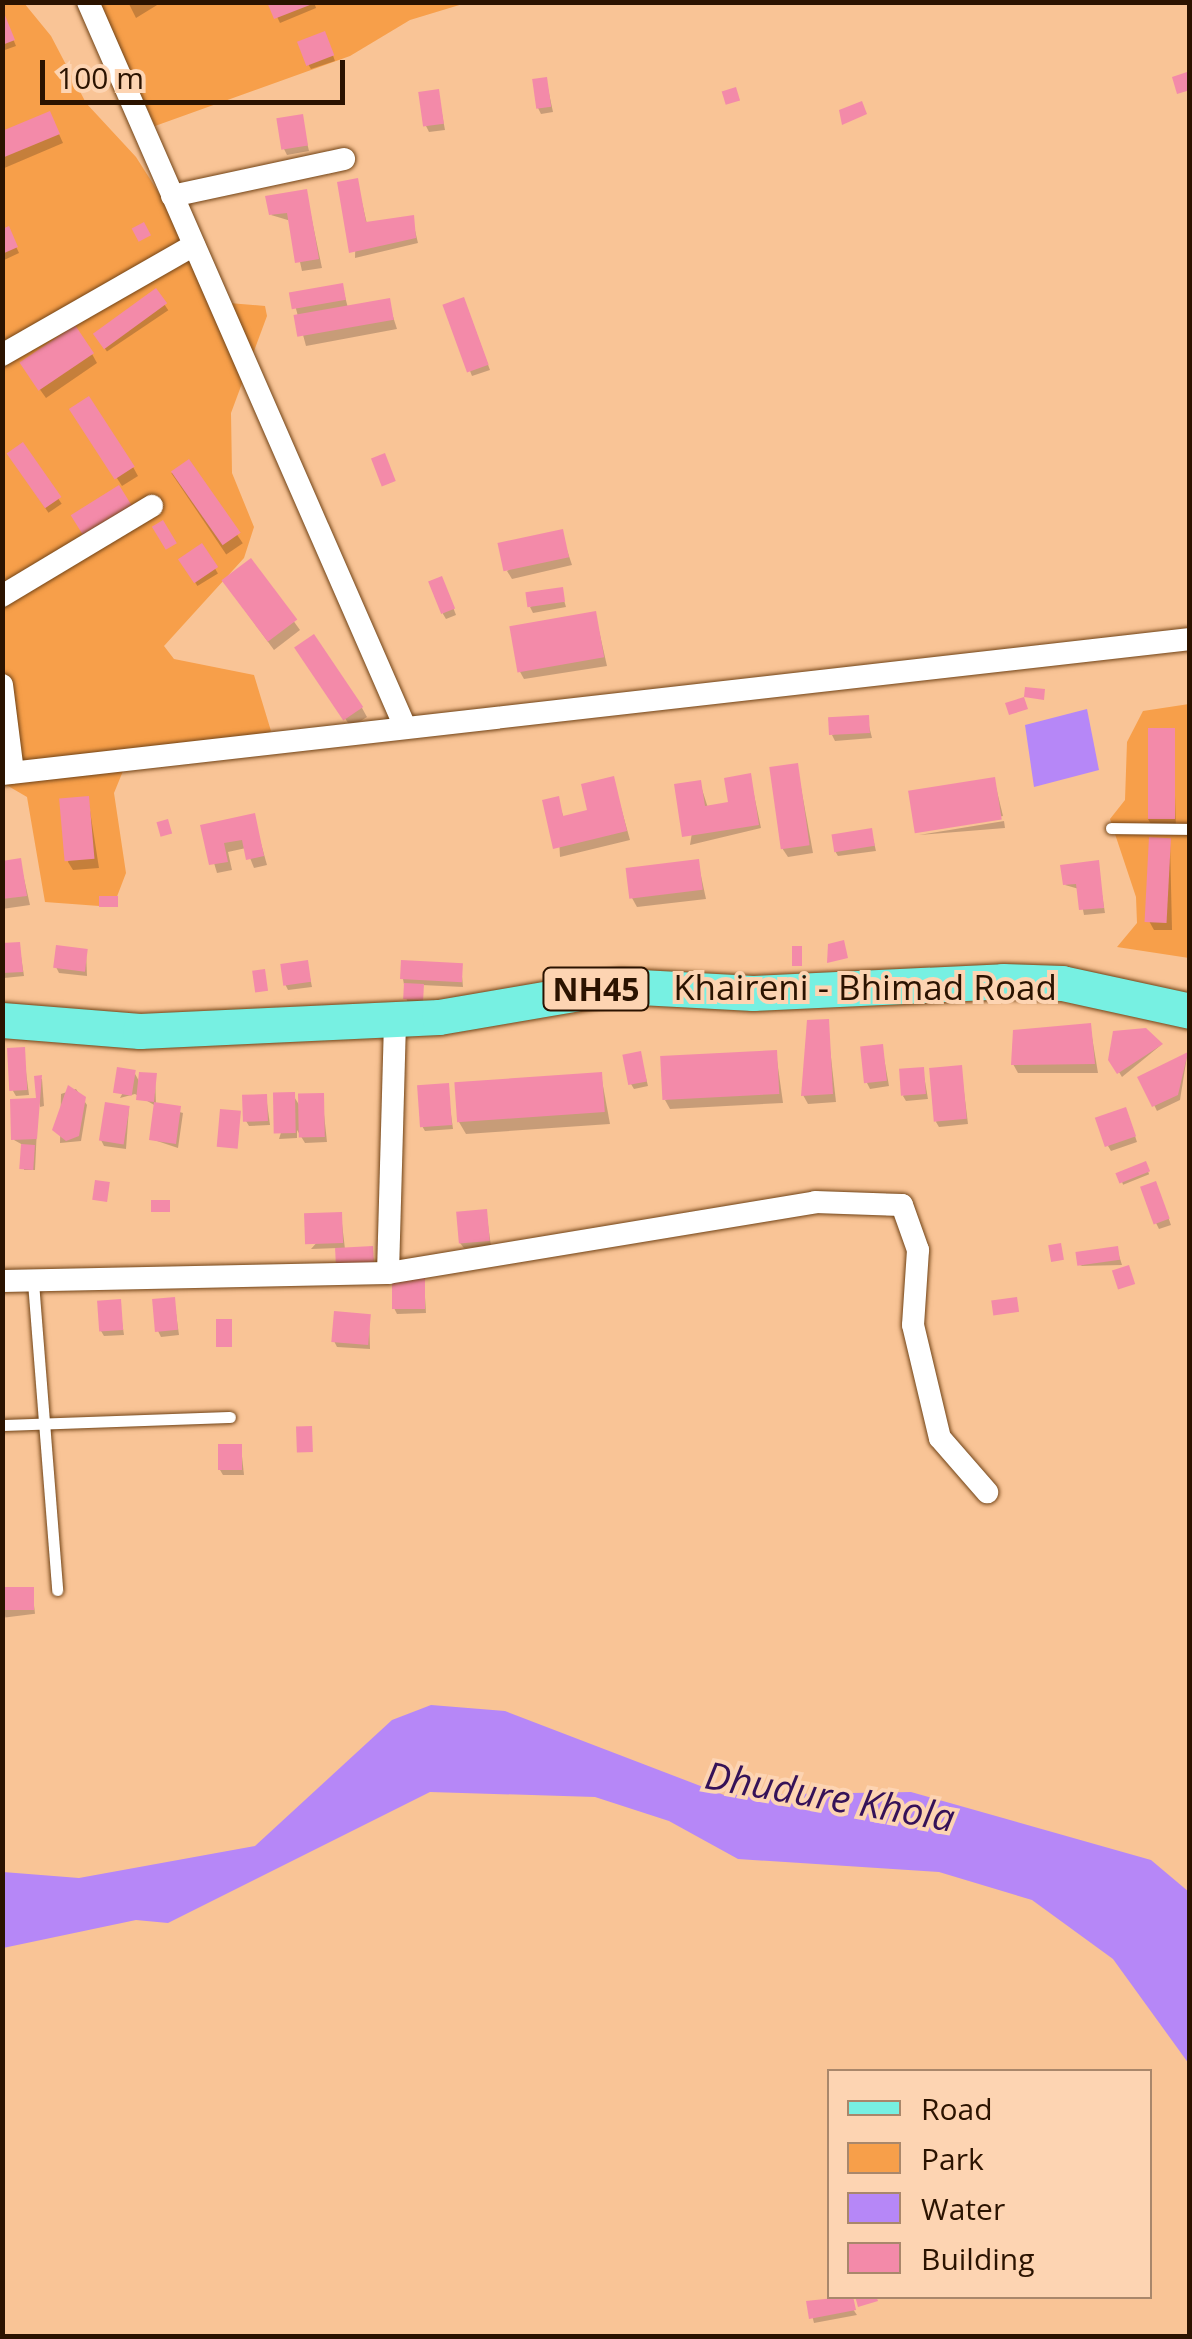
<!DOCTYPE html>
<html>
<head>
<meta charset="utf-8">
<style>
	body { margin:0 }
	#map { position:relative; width:1192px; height:2339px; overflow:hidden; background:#f9c496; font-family:"Open Sans",sans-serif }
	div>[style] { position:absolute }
	.green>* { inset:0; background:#f79f4a }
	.water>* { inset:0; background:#b687f7 }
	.shadow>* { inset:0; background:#0003; transform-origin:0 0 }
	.building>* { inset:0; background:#f38aa9; transform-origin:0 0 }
	.roads { filter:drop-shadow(0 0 2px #714316) drop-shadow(0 0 2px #714316) }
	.service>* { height:11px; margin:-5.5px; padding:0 5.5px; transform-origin:5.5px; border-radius:5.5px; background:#fff }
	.minor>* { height:22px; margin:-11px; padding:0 11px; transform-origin:11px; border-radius:11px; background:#fff }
	.primary>* { height:35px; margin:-17.5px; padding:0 17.5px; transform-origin:17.5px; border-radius:17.5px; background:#77f0e2 }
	span { translate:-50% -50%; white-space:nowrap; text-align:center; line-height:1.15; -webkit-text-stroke:8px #fdd4b2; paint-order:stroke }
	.shield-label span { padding:2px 8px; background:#fdd4b2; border:2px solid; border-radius:8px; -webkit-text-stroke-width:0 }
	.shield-label { font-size:32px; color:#2b1300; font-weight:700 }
	.street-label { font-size:35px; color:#2b1300 }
	.water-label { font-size:38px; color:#351258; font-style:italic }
	.frame { position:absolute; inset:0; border:5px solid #2b1300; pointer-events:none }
	.legend { position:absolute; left:827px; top:2069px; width:325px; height:230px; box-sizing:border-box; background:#fdd4b2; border:2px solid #a9876b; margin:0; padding:12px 18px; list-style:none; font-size:30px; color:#2b1300 }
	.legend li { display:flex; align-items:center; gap:20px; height:50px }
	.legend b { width:50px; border:2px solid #a9876b }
	.scale { position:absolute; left:40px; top:60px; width:305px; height:45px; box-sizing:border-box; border:5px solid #2b1300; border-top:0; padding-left:12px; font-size:30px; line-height:35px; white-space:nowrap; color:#2b1300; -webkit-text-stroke:8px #fdd4b2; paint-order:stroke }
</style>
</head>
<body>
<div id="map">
	<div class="green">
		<div style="clip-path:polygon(2px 3px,24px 3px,51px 36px,86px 103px,136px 157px,229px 303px,265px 306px,267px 316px,231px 413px,232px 473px,254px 527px,244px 558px,164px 646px,174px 659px,254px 675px,271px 731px,248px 752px,123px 771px,114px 793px,126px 873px,113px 907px,45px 902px,27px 797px,3px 783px)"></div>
		<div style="clip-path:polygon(100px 3px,466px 3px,410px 20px,350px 56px,155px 126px)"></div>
		<div style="clip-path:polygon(1189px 704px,1189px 958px,1117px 947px,1137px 923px,1136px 897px,1110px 819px,1125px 800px,1127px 742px,1143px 711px)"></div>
	</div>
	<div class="water">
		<div style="clip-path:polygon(1087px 709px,1099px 770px,1034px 787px,1025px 725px)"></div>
		<div style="clip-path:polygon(431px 1705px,505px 1711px,724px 1795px,911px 1792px,1151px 1860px,1189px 1892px,1189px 2064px,1113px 1959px,1032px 1900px,939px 1872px,738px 1859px,669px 1821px,595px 1797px,430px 1792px,168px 1923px,136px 1920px,3px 1948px,3px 1872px,79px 1878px,255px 1846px,392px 1720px)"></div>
	</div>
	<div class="shadow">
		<div style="clip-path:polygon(128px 2px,162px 2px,136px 18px)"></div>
		<div style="clip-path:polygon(270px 2px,314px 2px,316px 8px,280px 23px)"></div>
		<div style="clip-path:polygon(2px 12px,16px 46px,2px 51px)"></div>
		<div style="clip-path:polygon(327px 39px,335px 61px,311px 69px,308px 64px)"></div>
		<div style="clip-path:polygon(546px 79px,553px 112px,541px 114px,538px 108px)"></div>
		<div style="clip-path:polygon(438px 92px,445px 130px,429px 132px,426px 126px)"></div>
		<div style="clip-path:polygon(301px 117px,309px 151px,287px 155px,284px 149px)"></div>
		<div style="clip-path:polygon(54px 123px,63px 143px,2px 169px,2px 134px)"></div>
		<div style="clip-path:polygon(357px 181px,367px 224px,412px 218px,418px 243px,355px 258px)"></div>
		<div style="clip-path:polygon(306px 192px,322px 268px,302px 271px,291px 221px,271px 215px)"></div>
		<div style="clip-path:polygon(8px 229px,19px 253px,2px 261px,2px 232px)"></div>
		<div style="clip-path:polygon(342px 285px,348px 308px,388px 301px,397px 329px,306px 346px,292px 294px)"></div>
		<div style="left:156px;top:292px;width:22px;height:74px;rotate:56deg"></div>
		<div style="clip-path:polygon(466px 305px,490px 370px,472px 376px,445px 307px)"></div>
		<div style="clip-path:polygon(92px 354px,97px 363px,46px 398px,28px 373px)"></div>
		<div style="clip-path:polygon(73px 410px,133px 467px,138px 476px,122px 486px)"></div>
		<div style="left:22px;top:445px;width:71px;height:16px;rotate:56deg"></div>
		<div style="left:188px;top:462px;width:98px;height:20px;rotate:56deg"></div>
		<div style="clip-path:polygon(561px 532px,572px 565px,512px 579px,507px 571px)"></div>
		<div style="left:202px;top:547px;width:31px;height:24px;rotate:59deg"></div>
		<div style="clip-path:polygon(251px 562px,300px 630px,274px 650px,230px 590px)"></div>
		<div style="clip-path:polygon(444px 584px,456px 615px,446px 619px,443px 614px)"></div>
		<div style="clip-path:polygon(561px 590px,566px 607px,533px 613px,530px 607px)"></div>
		<div style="clip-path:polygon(595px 613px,607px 666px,524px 679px,519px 670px)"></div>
		<div style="clip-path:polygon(302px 657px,362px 708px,367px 717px,351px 727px)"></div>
		<div style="clip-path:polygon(867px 718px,872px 738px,835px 741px,832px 735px)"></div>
		<div style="clip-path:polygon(1173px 731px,1176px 828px,1153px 828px,1148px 819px)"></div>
		<div style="clip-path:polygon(797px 766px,813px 853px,788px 857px,782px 848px)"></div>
		<div style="clip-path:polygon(750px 776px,761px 828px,690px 845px,700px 783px,708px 808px,731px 804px)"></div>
		<div style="clip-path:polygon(613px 779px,630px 840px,560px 857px,557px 799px,564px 818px,590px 811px)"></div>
		<div style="clip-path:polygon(994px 779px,1003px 816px,917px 830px)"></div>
		<div style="clip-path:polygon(88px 798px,99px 868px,73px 870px,68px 862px)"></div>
		<div style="clip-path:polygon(253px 815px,267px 865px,254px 868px,246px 848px,228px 852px,232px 870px,217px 873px,203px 826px)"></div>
		<div style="clip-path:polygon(1004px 821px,1005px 828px,919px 835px)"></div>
		<div style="clip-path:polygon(871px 830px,876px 851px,838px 856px,835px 851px)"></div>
		<div style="clip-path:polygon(1170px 840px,1172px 930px,1154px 930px,1149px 921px)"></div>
		<div style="clip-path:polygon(20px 861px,30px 905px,2px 909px,2px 863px)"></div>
		<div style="clip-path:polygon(698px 862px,706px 899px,637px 907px,632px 898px)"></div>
		<div style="clip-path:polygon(1097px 863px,1105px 913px,1084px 915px,1079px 889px,1065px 885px)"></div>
		<div style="clip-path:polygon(19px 944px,24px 976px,4px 978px,2px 946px)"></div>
		<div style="clip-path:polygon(86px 952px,87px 976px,59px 973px,56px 967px)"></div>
		<div style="clip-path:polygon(307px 963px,312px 987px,288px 990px,285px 984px)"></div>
		<div style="clip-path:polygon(461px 965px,463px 987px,422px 985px,423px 1001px,407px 1001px,403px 979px)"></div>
		<div style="clip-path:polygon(827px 1022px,836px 1102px,808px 1104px,803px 1095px)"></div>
		<div style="clip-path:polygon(1090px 1025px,1098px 1073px,1018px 1073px,1013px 1064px)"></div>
		<div style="clip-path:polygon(1161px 1045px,1122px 1077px,1111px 1059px)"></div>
		<div style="clip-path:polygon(882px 1047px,889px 1086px,870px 1089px,867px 1083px)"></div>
		<div style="clip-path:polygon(23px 1049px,29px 1095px,16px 1096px,13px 1091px)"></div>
		<div style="clip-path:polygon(776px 1053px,783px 1103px,670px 1109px,665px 1100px)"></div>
		<div style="clip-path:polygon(640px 1054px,648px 1086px,634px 1089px,631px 1084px)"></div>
		<div style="clip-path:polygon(1187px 1056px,1180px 1100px,1157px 1111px,1141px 1078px)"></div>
		<div style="clip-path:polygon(961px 1068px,968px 1124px,939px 1127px,936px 1122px)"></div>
		<div style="clip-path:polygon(923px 1070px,928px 1099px,906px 1101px,903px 1096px)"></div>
		<div style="clip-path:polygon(134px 1072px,140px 1083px,155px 1075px,156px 1105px,183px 1113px,178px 1148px,151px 1139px,156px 1106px,135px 1094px,120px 1098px)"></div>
		<div style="clip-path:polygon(601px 1075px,610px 1124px,466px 1134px,459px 1122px)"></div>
		<div style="clip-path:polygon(37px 1078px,42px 1079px,44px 1106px,40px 1107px)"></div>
		<div style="clip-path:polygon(447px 1086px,453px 1129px,425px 1131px,422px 1126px)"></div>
		<div style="clip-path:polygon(76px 1089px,87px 1105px,81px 1141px,60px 1143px,61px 1094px)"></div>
		<div style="clip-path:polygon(293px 1095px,301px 1108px,322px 1095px,327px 1142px,305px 1143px,297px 1130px,297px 1138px,279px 1139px)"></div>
		<div style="clip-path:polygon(266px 1096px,270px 1125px,249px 1126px,246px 1121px)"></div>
		<div style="clip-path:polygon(38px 1107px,35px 1170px,24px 1170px,23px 1145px,14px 1140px)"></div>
		<div style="clip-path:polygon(129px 1108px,126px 1149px,104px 1146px,101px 1140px)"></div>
		<div style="clip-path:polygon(1128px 1115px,1137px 1142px,1111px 1151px,1108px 1146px)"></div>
		<div style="left:1145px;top:1164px;width:11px;height:28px;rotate:68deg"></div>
		<div style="clip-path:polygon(1158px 1189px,1171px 1225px,1159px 1229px,1156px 1223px)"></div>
		<div style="clip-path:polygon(486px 1211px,491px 1246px,464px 1248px,460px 1243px)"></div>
		<div style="clip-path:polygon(341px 1215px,345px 1249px,372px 1249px,375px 1272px,338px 1248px,311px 1249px)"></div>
		<div style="clip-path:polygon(1117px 1249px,1122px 1265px,1080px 1266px)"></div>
		<div style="clip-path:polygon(424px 1280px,426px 1313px,397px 1314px,394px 1308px)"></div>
		<div style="clip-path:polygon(174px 1299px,179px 1335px,161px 1337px,158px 1331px)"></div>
		<div style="clip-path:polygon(119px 1302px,124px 1335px,104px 1336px,101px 1331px)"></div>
		<div style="clip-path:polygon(369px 1316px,370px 1349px,337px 1347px,334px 1341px)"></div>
		<div style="clip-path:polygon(241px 1447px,244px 1475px,223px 1475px,220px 1470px)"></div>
		<div style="left:32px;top:1589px;width:25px;height:30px;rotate:83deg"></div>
		<div style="clip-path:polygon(844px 2296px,857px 2315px,814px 2323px,809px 2303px)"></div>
	</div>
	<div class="building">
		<div style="clip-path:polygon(267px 2px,315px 2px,315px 3px,274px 19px)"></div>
		<div style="clip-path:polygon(2px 8px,15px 40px,2px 45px)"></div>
		<div style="left:325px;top:31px;width:26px;height:30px;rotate:69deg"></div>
		<div style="clip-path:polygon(1190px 71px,1190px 90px,1177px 94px,1172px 77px)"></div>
		<div style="left:547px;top:77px;width:30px;height:15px;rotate:82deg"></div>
		<div style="left:736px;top:87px;width:14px;height:15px;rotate:73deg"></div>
		<div style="left:439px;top:89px;width:35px;height:21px;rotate:82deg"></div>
		<div style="clip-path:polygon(862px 101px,867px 114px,842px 125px,839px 110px)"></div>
		<div style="clip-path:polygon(50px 111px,60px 134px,2px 158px,2px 131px)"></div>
		<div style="left:303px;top:114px;width:32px;height:27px;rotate:81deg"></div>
		<div style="clip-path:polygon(358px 178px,366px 222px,414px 215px,416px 238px,349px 253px,337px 182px)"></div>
		<div style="clip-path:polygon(307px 189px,319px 259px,295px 263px,287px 213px,269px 215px,265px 196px)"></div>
		<div style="left:144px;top:222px;width:15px;height:14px;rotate:62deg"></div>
		<div style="clip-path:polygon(9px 226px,18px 247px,2px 254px,2px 229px)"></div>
		<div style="left:343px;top:283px;width:17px;height:55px;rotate:80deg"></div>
		<div style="left:156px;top:288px;width:19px;height:78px;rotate:54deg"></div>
		<div style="left:464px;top:297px;width:72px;height:23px;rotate:70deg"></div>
		<div style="left:390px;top:298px;width:22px;height:98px;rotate:80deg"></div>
		<div style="left:75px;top:325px;width:34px;height:67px;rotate:56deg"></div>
		<div style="left:89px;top:396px;width:84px;height:24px;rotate:57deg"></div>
		<div style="left:23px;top:442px;width:67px;height:20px;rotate:55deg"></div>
		<div style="left:385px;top:453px;width:30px;height:15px;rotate:69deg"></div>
		<div style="left:189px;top:459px;width:90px;height:22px;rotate:55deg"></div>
		<div style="left:119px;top:485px;width:25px;height:57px;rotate:58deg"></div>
		<div style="left:163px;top:520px;width:27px;height:13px;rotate:59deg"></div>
		<div style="left:563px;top:529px;width:29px;height:67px;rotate:78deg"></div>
		<div style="left:202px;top:543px;width:29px;height:29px;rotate:56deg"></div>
		<div style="left:251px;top:558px;width:77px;height:37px;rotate:53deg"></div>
		<div style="left:442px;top:576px;width:35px;height:15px;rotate:68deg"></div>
		<div style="left:563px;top:587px;width:15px;height:38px;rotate:82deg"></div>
		<div style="left:596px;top:611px;width:47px;height:88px;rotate:80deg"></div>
		<div style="left:314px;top:634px;width:88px;height:24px;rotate:56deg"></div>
		<div style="clip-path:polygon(1025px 687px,1045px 689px,1044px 700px,1024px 697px,1028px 709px,1009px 715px,1005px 703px,1024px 697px)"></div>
		<div style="left:869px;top:715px;width:18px;height:41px;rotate:87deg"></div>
		<div style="left:1148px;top:728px;width:27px;height:91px"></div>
		<div style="left:798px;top:763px;width:83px;height:29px;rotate:82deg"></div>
		<div style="clip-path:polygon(751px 773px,759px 825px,682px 837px,674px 784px,701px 780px,705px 806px,728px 802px,724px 778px)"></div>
		<div style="clip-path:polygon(614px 776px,627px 831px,553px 849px,542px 800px,559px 796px,563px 816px,587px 810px,581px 784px)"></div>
		<div style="left:995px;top:777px;width:43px;height:88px;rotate:81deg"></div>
		<div style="left:89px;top:796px;width:63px;height:30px;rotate:85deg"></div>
		<div style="clip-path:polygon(255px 813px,264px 856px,246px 860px,242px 840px,224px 843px,228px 862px,209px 865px,200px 825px)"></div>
		<div style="left:168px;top:819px;width:15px;height:12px;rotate:74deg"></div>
		<div style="left:872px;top:828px;width:18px;height:41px;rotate:81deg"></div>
		<div style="left:1149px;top:837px;width:22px;height:85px;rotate:3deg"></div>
		<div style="clip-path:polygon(21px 858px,27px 896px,2px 899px,2px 861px)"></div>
		<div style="left:699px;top:859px;width:31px;height:74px;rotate:83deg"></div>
		<div style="clip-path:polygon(1099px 860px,1104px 908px,1079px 910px,1076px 884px,1063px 885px,1060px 865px)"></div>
		<div style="left:99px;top:896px;width:19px;height:11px"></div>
		<div style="clip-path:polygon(844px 940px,848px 958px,827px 963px,828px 944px)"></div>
		<div style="clip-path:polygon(20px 942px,23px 972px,2px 973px,2px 943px)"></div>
		<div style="left:56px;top:945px;width:32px;height:23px;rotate:7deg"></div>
		<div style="left:792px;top:946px;width:10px;height:20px"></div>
		<div style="left:308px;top:960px;width:22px;height:28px;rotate:82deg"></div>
		<div style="left:401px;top:960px;width:62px;height:19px;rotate:3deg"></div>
		<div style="left:265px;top:969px;width:22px;height:13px;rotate:82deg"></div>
		<div style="left:404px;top:983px;width:20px;height:16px;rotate:3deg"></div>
		<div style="clip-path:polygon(829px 1019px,833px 1094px,801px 1096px,807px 1020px)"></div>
		<div style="clip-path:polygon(1091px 1023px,1095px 1064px,1011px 1065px,1013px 1030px)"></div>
		<div style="clip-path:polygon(1146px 1028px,1163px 1044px,1117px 1074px,1108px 1060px,1113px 1031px)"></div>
		<div style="left:883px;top:1044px;width:37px;height:23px;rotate:84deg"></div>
		<div style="left:25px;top:1047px;width:43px;height:18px;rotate:87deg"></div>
		<div style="left:777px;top:1050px;width:44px;height:117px;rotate:87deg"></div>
		<div style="left:641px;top:1051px;width:31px;height:19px;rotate:79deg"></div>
		<div style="clip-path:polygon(1188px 1052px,1178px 1095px,1152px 1107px,1137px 1077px)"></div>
		<div style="left:962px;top:1065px;width:54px;height:33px;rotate:85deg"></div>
		<div style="left:117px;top:1067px;width:19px;height:26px;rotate:9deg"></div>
		<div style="left:924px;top:1067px;width:27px;height:25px;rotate:86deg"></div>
		<div style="clip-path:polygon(139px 1072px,157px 1073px,154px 1102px,181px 1106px,176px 1144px,149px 1140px,154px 1102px,136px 1100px)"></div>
		<div style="left:602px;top:1072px;width:40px;height:148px;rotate:86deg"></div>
		<div style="clip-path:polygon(42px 1075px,37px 1139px,11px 1140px,10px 1099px,36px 1098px,34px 1076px)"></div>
		<div style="left:449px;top:1083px;width:42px;height:32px;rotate:86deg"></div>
		<div style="clip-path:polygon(68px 1085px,86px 1097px,79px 1136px,66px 1141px,52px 1130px)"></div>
		<div style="left:295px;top:1092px;width:41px;height:22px;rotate:89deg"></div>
		<div style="left:324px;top:1093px;width:44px;height:26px;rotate:89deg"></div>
		<div style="left:267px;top:1094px;width:27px;height:25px;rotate:88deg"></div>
		<div style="left:105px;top:1102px;width:25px;height:39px;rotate:9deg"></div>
		<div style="left:1126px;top:1107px;width:31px;height:33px;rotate:71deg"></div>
		<div style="left:220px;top:1109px;width:21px;height:38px;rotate:5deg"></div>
		<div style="left:21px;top:1144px;width:14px;height:25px;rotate:4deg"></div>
		<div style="left:1146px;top:1161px;width:11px;height:33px;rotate:68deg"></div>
		<div style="left:95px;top:1180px;width:15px;height:20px;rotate:8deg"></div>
		<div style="left:1156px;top:1181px;width:40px;height:17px;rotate:70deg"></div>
		<div style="left:151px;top:1200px;width:19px;height:12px"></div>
		<div style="left:487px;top:1209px;width:32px;height:31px;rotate:85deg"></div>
		<div style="left:342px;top:1212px;width:31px;height:38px;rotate:88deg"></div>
		<div style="left:1061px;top:1243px;width:17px;height:13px;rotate:80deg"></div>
		<div style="left:373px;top:1246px;width:21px;height:38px;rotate:87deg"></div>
		<div style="left:1118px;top:1246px;width:14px;height:43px;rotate:82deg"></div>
		<div style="left:1129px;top:1265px;width:20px;height:18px;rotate:72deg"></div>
		<div style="left:392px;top:1277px;width:33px;height:32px"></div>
		<div style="left:175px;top:1297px;width:33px;height:23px;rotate:85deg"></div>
		<div style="left:1017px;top:1297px;width:15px;height:26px;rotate:82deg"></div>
		<div style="left:121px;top:1299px;width:31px;height:24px;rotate:86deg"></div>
		<div style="left:334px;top:1311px;width:37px;height:31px;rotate:5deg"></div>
		<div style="left:216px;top:1319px;width:16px;height:28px"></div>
		<div style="left:312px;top:1426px;width:26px;height:16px;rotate:88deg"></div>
		<div style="left:218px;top:1444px;width:24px;height:26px"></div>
		<div style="left:2px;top:1587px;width:32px;height:23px"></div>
		<div style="clip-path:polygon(853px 2296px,856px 2310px,809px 2319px,806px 2301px)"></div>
		<div style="clip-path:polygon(855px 2296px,876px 2296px,878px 2301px,858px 2307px)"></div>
	</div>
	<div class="roads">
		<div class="service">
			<div style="left:1111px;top:828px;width:79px;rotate:0.7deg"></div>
			<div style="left:33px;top:1282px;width:309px;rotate:85.5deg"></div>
			<div style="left:2px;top:1425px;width:228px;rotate:-2deg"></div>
		</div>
		<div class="minor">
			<div style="left:88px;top:2px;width:791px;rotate:66.38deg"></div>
			<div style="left:172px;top:196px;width:176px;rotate:-12.1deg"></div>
			<div style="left:2px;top:355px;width:221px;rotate:-29.8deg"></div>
			<div style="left:2px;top:596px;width:175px;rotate:-31deg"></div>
			<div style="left:2px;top:685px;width:88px;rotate:82.8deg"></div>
			<div style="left:2px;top:774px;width:1196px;rotate:-6.48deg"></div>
			<div style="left:388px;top:1273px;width:433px;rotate:-9.4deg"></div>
			<div style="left:815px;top:1202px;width:87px;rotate:2deg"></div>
			<div style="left:902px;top:1205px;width:48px;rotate:70.4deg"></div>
			<div style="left:918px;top:1250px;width:75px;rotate:93.8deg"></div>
			<div style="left:913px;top:1325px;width:116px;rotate:76.6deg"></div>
			<div style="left:940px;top:1438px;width:72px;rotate:49deg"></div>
			<div style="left:2px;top:1281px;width:386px;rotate:-1.2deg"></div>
			<div style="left:388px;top:1273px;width:253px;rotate:-88.4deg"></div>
		</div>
		<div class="primary">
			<div style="left:2px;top:1020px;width:138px;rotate:4.6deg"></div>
			<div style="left:140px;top:1031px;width:299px;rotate:-2.7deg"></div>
			<div style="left:439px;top:1017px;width:185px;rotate:-9.7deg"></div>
			<div style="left:621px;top:986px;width:132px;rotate:3deg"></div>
			<div style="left:753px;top:993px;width:250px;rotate:-2.7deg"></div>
			<div style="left:1003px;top:981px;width:59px;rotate:1.9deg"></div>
			<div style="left:1062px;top:983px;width:131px;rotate:12.3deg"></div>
		</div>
	</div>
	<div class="shield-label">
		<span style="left:596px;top:989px">NH45</span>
	</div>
	<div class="street-label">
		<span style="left:865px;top:987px">Khaireni - Bhimad Road</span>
	</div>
	<div class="water-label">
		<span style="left:830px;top:1796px;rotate:10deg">Dhudure Khola</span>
	</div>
	<div class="frame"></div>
	<ul class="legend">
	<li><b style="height:12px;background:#77f0e2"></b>Road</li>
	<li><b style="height:28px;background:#f79f4a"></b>Park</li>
	<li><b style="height:28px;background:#b687f7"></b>Water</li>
	<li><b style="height:28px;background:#f38aa9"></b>Building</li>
	</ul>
	<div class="scale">100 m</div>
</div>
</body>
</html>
